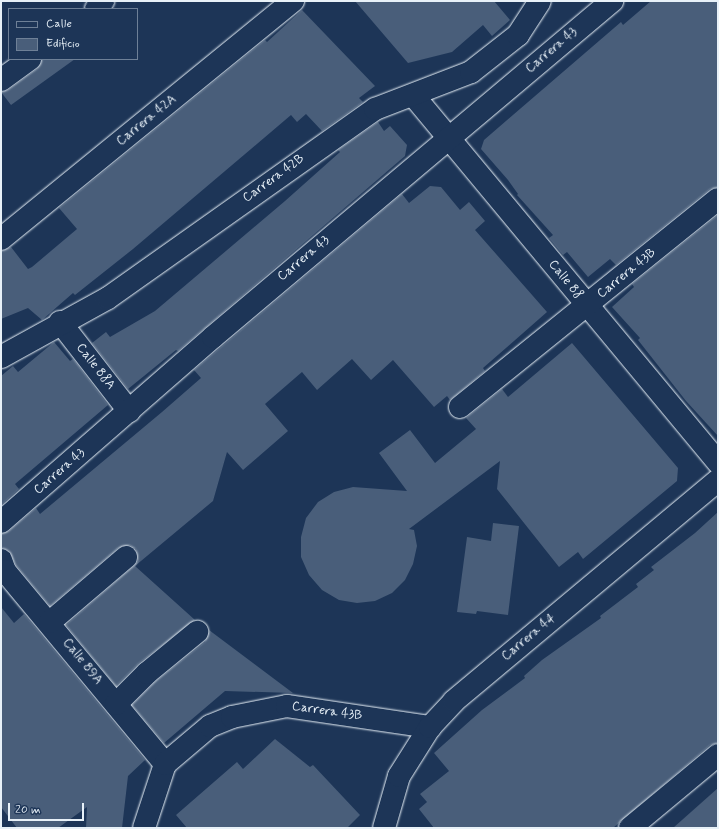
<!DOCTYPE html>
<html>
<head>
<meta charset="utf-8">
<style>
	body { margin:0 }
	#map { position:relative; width:719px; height:829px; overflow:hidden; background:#1d3557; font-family:Mynerve,sans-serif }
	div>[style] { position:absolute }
	.building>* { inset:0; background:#495e7a }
	.roads { filter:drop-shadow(0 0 1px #e8f1f8) drop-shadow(0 0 1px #e8f1f8) }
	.minor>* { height:22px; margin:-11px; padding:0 11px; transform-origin:11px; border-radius:11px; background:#1d3557 }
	span { translate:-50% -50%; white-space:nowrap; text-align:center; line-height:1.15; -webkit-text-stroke:3px #1d3557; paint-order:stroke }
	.street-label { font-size:13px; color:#e8f1f8 }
	.frame { position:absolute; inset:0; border:2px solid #e8f1f8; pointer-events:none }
	.legend { position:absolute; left:8px; top:8px; width:130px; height:52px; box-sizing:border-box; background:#1d3557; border:1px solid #6e8097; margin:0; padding:5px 7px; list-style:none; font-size:12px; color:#e8f1f8 }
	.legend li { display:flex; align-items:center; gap:8px; height:20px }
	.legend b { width:20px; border:1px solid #6e8097 }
	.scale { position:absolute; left:8px; top:803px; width:76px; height:18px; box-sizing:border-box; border:2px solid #e8f1f8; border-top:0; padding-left:5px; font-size:12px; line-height:14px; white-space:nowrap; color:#e8f1f8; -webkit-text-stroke:3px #1d3557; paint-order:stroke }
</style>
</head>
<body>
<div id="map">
	<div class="building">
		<div style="clip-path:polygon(355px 1px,494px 1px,510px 20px,492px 36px,483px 25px,452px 52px,408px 63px)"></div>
		<div style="clip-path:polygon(651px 1px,718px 1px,718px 187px,710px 189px,616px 265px,610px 259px,588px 277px,567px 252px,563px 255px,549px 238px,553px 235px,517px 195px,518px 194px,508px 180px,481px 149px,484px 140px,621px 22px,623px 25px)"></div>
		<div style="clip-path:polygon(302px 10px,375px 86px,359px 98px,363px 102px,322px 131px,306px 114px,297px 122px,291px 115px,133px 249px,75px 295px,73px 293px,42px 320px,28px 308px,1px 319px,1px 251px,11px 247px,28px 269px,32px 267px,77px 229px,59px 208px,265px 40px,267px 42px)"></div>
		<div style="clip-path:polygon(42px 59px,75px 59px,11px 105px,1px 92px,8px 90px,37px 69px)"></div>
		<div style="clip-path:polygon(378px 122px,384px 131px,390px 126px,407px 145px,405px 156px,178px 351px,176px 350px,128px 389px,92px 343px,106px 332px,110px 337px,155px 311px,285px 201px,340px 152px,338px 150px)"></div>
		<div style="clip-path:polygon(430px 186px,441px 187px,460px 210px,469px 202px,485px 221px,475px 230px,547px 312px,483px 368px,485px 371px,450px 400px,447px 396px,434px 407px,393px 360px,371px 380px,352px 359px,317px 390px,302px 372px,265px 404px,288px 431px,243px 470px,227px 452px,213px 501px,135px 566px,195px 620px,139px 663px,116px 686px,66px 625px,134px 566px,138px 561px,136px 549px,130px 545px,118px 548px,50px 606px,16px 565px,9px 551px,1px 547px,1px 534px,9px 531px,36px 508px,40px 514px,162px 412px,201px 378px,194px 370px,402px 194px,409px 203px)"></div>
		<div style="clip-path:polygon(718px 215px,718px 436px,686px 401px,638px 340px,640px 338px,612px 307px,634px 287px,632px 284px)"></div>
		<div style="clip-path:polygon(54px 342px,70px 361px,73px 359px,108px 405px,15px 484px,19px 489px,1px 505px,1px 376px,13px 366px,18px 372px)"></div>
		<div style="clip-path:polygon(572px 343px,678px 468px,677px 481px,583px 559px,578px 552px,559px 567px,497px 489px,500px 461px,409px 529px,414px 530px,417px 546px,413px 564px,405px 580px,392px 593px,375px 601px,357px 603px,339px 600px,322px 590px,309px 575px,301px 557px,301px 537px,306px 518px,318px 502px,334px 492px,353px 487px,407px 491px,379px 453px,410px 430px,435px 463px,476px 429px,466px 418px,502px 389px,508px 397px)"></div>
		<div style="clip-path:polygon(718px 512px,718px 743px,710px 745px,613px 828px,434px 828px,419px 809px,427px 802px,420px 794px,449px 771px,434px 753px,482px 710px,525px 678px,524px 676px,542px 660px,601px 618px,600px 616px,638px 587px,636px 584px,654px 570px,651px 567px,695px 533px)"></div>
		<div style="clip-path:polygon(493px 523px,519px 526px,508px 615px,477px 611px,476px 614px,457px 612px,467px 537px,491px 541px)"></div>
		<div style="clip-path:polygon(1px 607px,14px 623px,24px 614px,145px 760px,128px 776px,122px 828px,86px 828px,87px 807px,58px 828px,17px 828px,1px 807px)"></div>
		<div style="clip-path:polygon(209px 630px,293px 693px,225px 691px,164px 743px,132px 705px,155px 682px,205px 642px)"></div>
		<div style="clip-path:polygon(275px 739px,310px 767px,313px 765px,360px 815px,347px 828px,187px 828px,176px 815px,237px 762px,243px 769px)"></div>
		<div style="clip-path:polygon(718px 788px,718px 828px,673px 828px)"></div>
	</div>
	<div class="roads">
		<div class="minor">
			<div style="left:96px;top:9px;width:11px;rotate:-49deg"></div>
			<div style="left:1px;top:80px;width:36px;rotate:-36deg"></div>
			<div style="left:413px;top:95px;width:478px;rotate:50.3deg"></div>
			<div style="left:1px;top:239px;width:377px;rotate:-39.2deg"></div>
			<div style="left:60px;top:322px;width:113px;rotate:52.2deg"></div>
			<div style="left:1px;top:357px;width:122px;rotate:-28.9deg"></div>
			<div style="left:108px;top:298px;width:327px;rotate:-35.3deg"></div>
			<div style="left:375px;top:109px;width:103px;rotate:-21.1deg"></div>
			<div style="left:471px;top:72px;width:60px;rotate:-38.2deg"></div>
			<div style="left:518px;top:35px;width:40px;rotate:-57.1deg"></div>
			<div style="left:460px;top:407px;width:331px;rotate:-38.9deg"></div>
			<div style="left:1px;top:522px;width:281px;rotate:-41.1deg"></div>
			<div style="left:213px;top:337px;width:522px;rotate:-40.1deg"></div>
			<div style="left:1px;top:560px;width:12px;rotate:70deg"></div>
			<div style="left:5px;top:571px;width:251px;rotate:50.3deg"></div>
			<div style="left:50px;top:622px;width:100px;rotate:-40.5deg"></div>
			<div style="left:116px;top:704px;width:44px;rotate:-45deg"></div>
			<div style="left:147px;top:673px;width:65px;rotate:-39.4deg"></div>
			<div style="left:144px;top:828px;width:67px;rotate:-71.8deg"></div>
			<div style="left:165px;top:764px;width:59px;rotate:-40.2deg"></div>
			<div style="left:210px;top:726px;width:24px;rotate:-22deg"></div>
			<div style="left:232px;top:717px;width:56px;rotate:-11.3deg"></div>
			<div style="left:287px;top:706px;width:145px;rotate:8.4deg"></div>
			<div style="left:384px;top:828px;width:54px;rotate:-73.9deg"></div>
			<div style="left:399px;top:776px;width:58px;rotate:-57.7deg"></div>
			<div style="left:430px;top:727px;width:35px;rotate:-47deg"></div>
			<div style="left:454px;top:701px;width:344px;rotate:-39.9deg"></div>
			<div style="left:630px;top:828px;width:114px;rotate:-39.7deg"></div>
		</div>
	</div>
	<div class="street-label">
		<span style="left:552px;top:51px;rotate:-40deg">Carrera 43</span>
		<span style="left:147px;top:121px;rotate:-39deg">Carrera 42A</span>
		<span style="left:274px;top:179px;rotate:-36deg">Carrera 42B</span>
		<span style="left:304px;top:259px;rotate:-40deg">Carrera 43</span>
		<span style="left:627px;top:274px;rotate:-39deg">Carrera 43B</span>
		<span style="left:565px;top:280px;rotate:51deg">Calle 88</span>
		<span style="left:95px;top:367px;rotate:52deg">Calle 88A</span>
		<span style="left:60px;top:472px;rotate:-41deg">Carrera 43</span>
		<span style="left:529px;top:638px;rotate:-40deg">Carrera 44</span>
		<span style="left:82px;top:662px;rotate:51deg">Calle 89A</span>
		<span style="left:327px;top:712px;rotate:8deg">Carrera 43B</span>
	</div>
	<div class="frame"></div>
	<ul class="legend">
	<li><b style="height:5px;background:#1d3557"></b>Calle</li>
	<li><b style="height:11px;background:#495e7a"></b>Edificio</li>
	</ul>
	<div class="scale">20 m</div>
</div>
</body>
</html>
